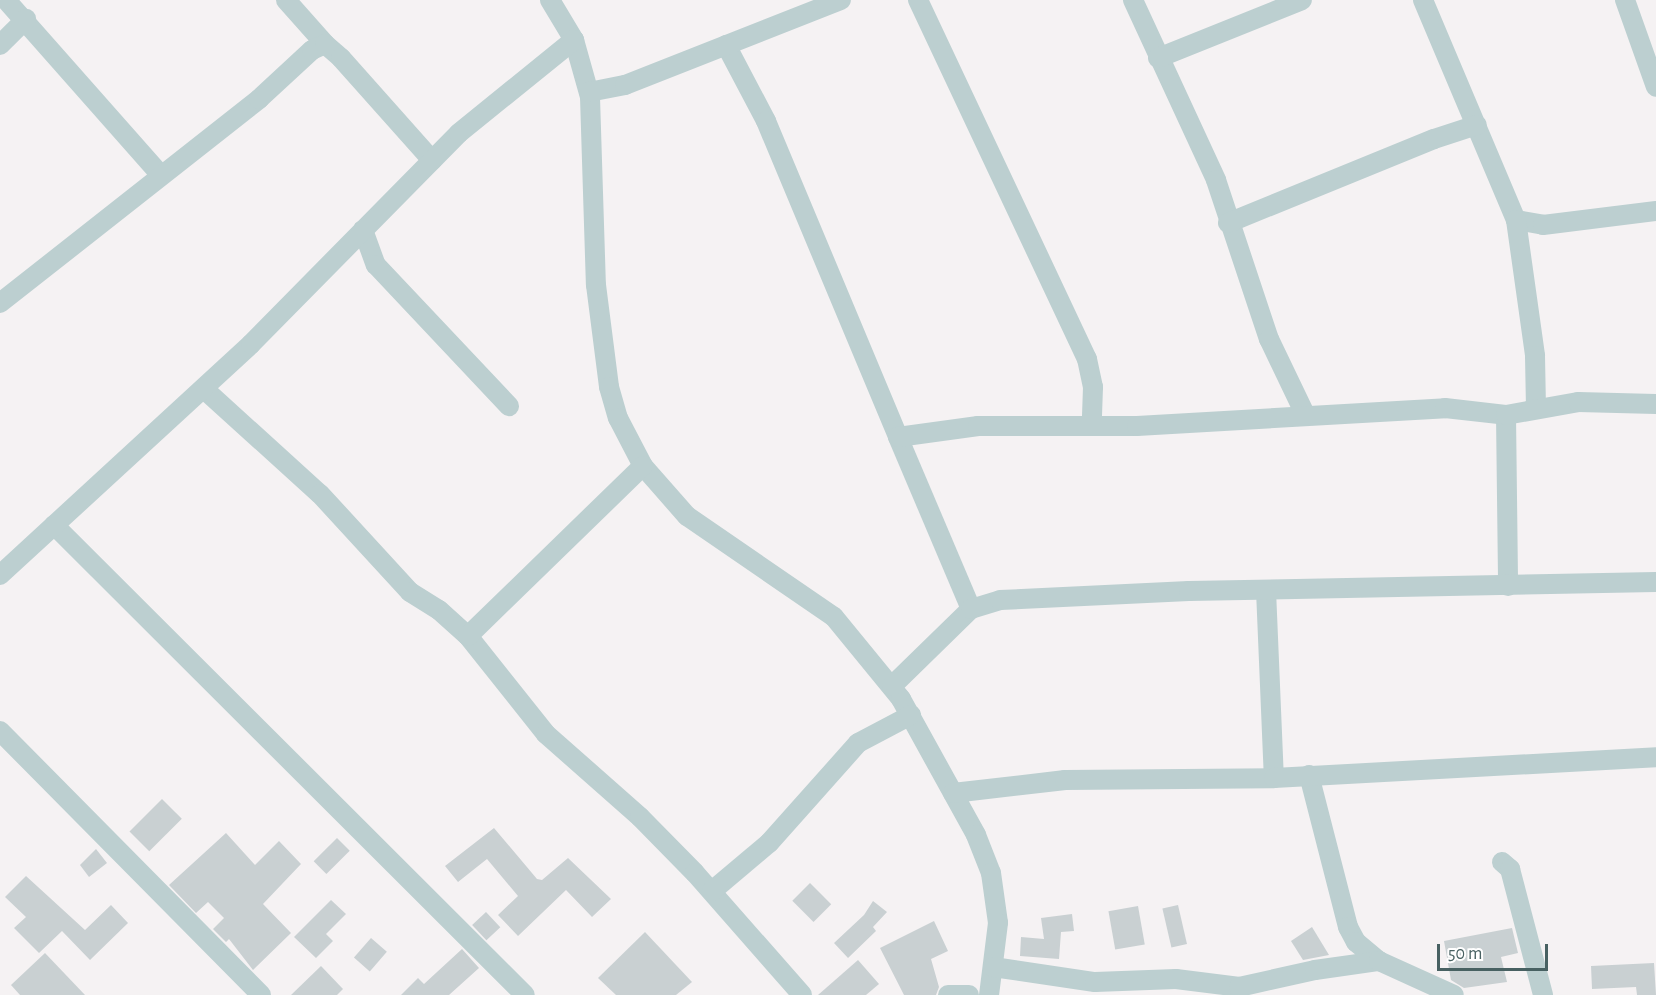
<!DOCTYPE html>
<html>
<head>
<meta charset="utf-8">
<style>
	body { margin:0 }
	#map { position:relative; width:1656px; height:995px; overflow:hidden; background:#f5f2f3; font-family:"Alegreya Sans",sans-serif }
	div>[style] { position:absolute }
	.building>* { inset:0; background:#c9d0d2; transform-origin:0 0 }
	.minor>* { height:20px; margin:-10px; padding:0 10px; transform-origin:10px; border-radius:10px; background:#bccfd0 }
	span { translate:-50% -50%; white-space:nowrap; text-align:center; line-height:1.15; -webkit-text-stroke:4.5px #fff; paint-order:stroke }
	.scale { position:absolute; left:1437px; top:944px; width:111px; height:27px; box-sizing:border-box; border:3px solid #486162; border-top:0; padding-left:8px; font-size:18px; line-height:21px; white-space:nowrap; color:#486162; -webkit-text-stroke:4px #fff; paint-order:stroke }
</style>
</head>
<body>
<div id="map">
	<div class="building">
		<div style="left:162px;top:799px;width:28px;height:46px;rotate:45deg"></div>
		<div style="clip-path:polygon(494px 828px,537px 879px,542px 880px,568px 858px,611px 899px,592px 917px,566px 890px,518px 936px,498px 915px,518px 896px,487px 859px,458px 882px,445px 866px)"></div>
		<div style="clip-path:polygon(226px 833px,255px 865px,279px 841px,301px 864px,263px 904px,291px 933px,253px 970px,229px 939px,226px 942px,213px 929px,224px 918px,208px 902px,196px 913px,169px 885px)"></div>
		<div style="left:337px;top:838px;width:18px;height:33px;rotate:45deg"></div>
		<div style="clip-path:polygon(96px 849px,107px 863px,89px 877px,80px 865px)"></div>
		<div style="clip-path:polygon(26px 876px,85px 930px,111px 905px,128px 923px,90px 960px,62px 931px,39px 953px,14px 928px,26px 917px,5px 897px)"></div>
		<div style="left:810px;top:883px;width:30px;height:25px;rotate:45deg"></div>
		<div style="clip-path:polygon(331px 900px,346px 914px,326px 934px,333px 941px,316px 958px,294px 937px)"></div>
		<div style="clip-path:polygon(873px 901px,887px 912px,873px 927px,876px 931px,848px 958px,834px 943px,864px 915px)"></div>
		<div style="left:1178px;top:905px;width:40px;height:16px;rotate:77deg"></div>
		<div style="left:1138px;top:906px;width:39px;height:30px;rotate:80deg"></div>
		<div style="left:486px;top:912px;width:21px;height:19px;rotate:47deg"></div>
		<div style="clip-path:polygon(1072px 914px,1074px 931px,1061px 932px,1059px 959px,1020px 956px,1021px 937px,1044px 939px,1041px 918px)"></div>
		<div style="clip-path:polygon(934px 921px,948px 951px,931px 959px,939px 987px,936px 995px,904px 995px,880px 948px)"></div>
		<div style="clip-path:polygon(1312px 927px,1329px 955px,1303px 960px,1291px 941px)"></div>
		<div style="clip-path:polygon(1512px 928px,1518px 953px,1501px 957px,1507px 982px,1464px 988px,1451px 980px,1444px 941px)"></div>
		<div style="clip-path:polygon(645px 932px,692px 982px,676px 995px,616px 995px,598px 978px)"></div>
		<div style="left:371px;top:938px;width:21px;height:26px;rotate:41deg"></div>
		<div style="clip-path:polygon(462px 949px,479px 968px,449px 995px,401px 995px,418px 978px,424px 984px)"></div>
		<div style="clip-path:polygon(45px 953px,85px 995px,20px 995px,11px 985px)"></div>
		<div style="clip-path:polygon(858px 960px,879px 984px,866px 995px,818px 995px)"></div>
		<div style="clip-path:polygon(1654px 963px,1656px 995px,1637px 995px,1636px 987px,1592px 989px,1591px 966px)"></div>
		<div style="clip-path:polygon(321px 966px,343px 989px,337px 995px,291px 995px)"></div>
	</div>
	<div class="minor">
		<div style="left:6px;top:0;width:232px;rotate:48.5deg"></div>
		<div style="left:286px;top:0;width:59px;rotate:48.4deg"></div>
		<div style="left:550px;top:0;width:47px;rotate:59deg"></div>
		<div style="left:574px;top:40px;width:59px;rotate:74.3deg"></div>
		<div style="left:590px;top:97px;width:188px;rotate:88.2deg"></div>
		<div style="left:596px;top:285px;width:103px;rotate:82.7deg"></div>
		<div style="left:609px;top:387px;width:32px;rotate:74deg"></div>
		<div style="left:618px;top:418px;width:54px;rotate:62.5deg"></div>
		<div style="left:643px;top:466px;width:67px;rotate:48.7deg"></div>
		<div style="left:687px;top:516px;width:178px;rotate:34.5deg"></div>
		<div style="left:834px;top:617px;width:106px;rotate:50.7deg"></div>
		<div style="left:901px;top:699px;width:155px;rotate:61.1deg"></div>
		<div style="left:976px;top:835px;width:41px;rotate:68.5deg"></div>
		<div style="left:991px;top:873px;width:50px;rotate:82deg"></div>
		<div style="left:998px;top:923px;width:73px;rotate:97.1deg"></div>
		<div style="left:918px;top:0;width:397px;rotate:64.8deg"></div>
		<div style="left:1087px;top:359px;width:29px;rotate:78deg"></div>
		<div style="left:1093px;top:387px;width:38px;rotate:92deg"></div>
		<div style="left:1133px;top:0;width:198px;rotate:65.2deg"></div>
		<div style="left:1216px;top:180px;width:168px;rotate:71.6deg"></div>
		<div style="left:1269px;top:339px;width:83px;rotate:64.4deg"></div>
		<div style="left:1423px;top:0;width:239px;rotate:67.1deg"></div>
		<div style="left:1516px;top:220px;width:27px;rotate:10deg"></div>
		<div style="left:1543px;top:225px;width:114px;rotate:-7.1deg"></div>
		<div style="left:1625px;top:0;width:92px;rotate:70.4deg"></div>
		<div style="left:0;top:45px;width:37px;rotate:-45deg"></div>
		<div style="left:726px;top:45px;width:86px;rotate:62.2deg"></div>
		<div style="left:766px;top:121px;width:342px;rotate:67.3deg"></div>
		<div style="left:1158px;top:58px;width:155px;rotate:-21.9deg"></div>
		<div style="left:589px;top:92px;width:37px;rotate:-11deg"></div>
		<div style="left:625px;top:85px;width:232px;rotate:-21.5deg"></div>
		<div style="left:1516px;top:220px;width:137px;rotate:82deg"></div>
		<div style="left:1535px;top:356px;width:51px;rotate:88.9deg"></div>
		<div style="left:1228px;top:223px;width:222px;rotate:-22.2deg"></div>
		<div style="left:1434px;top:139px;width:45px;rotate:-18deg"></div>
		<div style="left:363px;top:230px;width:37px;rotate:70deg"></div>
		<div style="left:376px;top:265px;width:194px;rotate:46.7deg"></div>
		<div style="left:0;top:303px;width:330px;rotate:-38.2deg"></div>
		<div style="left:259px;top:99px;width:72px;rotate:-42.8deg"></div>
		<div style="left:312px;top:50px;width:14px;rotate:-25deg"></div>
		<div style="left:325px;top:44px;width:21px;rotate:41deg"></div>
		<div style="left:341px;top:58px;width:137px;rotate:48.3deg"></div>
		<div style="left:204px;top:389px;width:156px;rotate:42.2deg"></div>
		<div style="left:320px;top:494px;width:133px;rotate:47.4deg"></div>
		<div style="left:410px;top:592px;width:34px;rotate:32deg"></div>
		<div style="left:439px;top:610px;width:39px;rotate:42deg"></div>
		<div style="left:468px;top:636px;width:125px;rotate:51.5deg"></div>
		<div style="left:546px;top:734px;width:125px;rotate:41.4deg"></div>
		<div style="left:640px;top:817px;width:78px;rotate:45.5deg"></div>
		<div style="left:695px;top:873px;width:162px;rotate:48.7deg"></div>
		<div style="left:1506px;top:415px;width:171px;rotate:89.3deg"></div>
		<div style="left:54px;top:525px;width:665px;rotate:44.94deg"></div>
		<div style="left:0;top:575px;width:341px;rotate:-42.6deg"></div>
		<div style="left:251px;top:344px;width:296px;rotate:-45.4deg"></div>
		<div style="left:459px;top:133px;width:148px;rotate:-39deg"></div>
		<div style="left:1266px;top:590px;width:188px;rotate:87.6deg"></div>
		<div style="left:971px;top:609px;width:187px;rotate:-113deg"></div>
		<div style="left:898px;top:437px;width:81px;rotate:-7.8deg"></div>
		<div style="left:978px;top:426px;width:159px"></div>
		<div style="left:1137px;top:426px;width:309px;rotate:-3.3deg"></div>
		<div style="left:1445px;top:408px;width:61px;rotate:6.5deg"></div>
		<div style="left:1506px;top:415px;width:73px;rotate:-10.2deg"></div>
		<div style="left:1578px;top:402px;width:78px;rotate:1.5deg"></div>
		<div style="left:468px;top:636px;width:244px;rotate:-44.2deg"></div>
		<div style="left:892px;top:686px;width:110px;rotate:-44.3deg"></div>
		<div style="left:971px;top:609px;width:30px;rotate:-17deg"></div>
		<div style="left:1000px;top:600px;width:189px;rotate:-2.7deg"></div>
		<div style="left:1189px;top:591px;width:467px;rotate:-1.1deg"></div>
		<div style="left:0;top:731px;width:371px;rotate:45.3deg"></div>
		<div style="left:1309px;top:775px;width:157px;rotate:75.6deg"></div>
		<div style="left:1348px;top:927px;width:17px;rotate:62deg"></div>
		<div style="left:1356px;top:942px;width:30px;rotate:40deg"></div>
		<div style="left:953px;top:793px;width:113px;rotate:-6.6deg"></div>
		<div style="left:1065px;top:780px;width:209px;rotate:-0.5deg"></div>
		<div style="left:1274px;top:778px;width:383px;rotate:-3.1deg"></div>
		<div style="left:1502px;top:862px;width:11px;rotate:41deg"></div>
		<div style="left:1510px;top:869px;width:130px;rotate:75.3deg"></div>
		<div style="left:712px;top:891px;width:75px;rotate:-40.1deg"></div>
		<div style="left:769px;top:843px;width:134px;rotate:-48.3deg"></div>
		<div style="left:858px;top:743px;width:60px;rotate:-27.8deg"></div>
		<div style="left:993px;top:967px;width:103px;rotate:8.4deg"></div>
		<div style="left:1095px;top:982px;width:81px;rotate:-2.1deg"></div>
		<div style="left:1176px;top:979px;width:64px;rotate:7.2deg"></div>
		<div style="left:1239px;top:987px;width:78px;rotate:-12.6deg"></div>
		<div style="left:1315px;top:970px;width:65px;rotate:-8deg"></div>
		<div style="left:1379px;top:961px;width:82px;rotate:24.4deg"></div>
		<div style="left:948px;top:995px;width:21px"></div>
	</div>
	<div class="scale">50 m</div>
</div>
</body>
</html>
